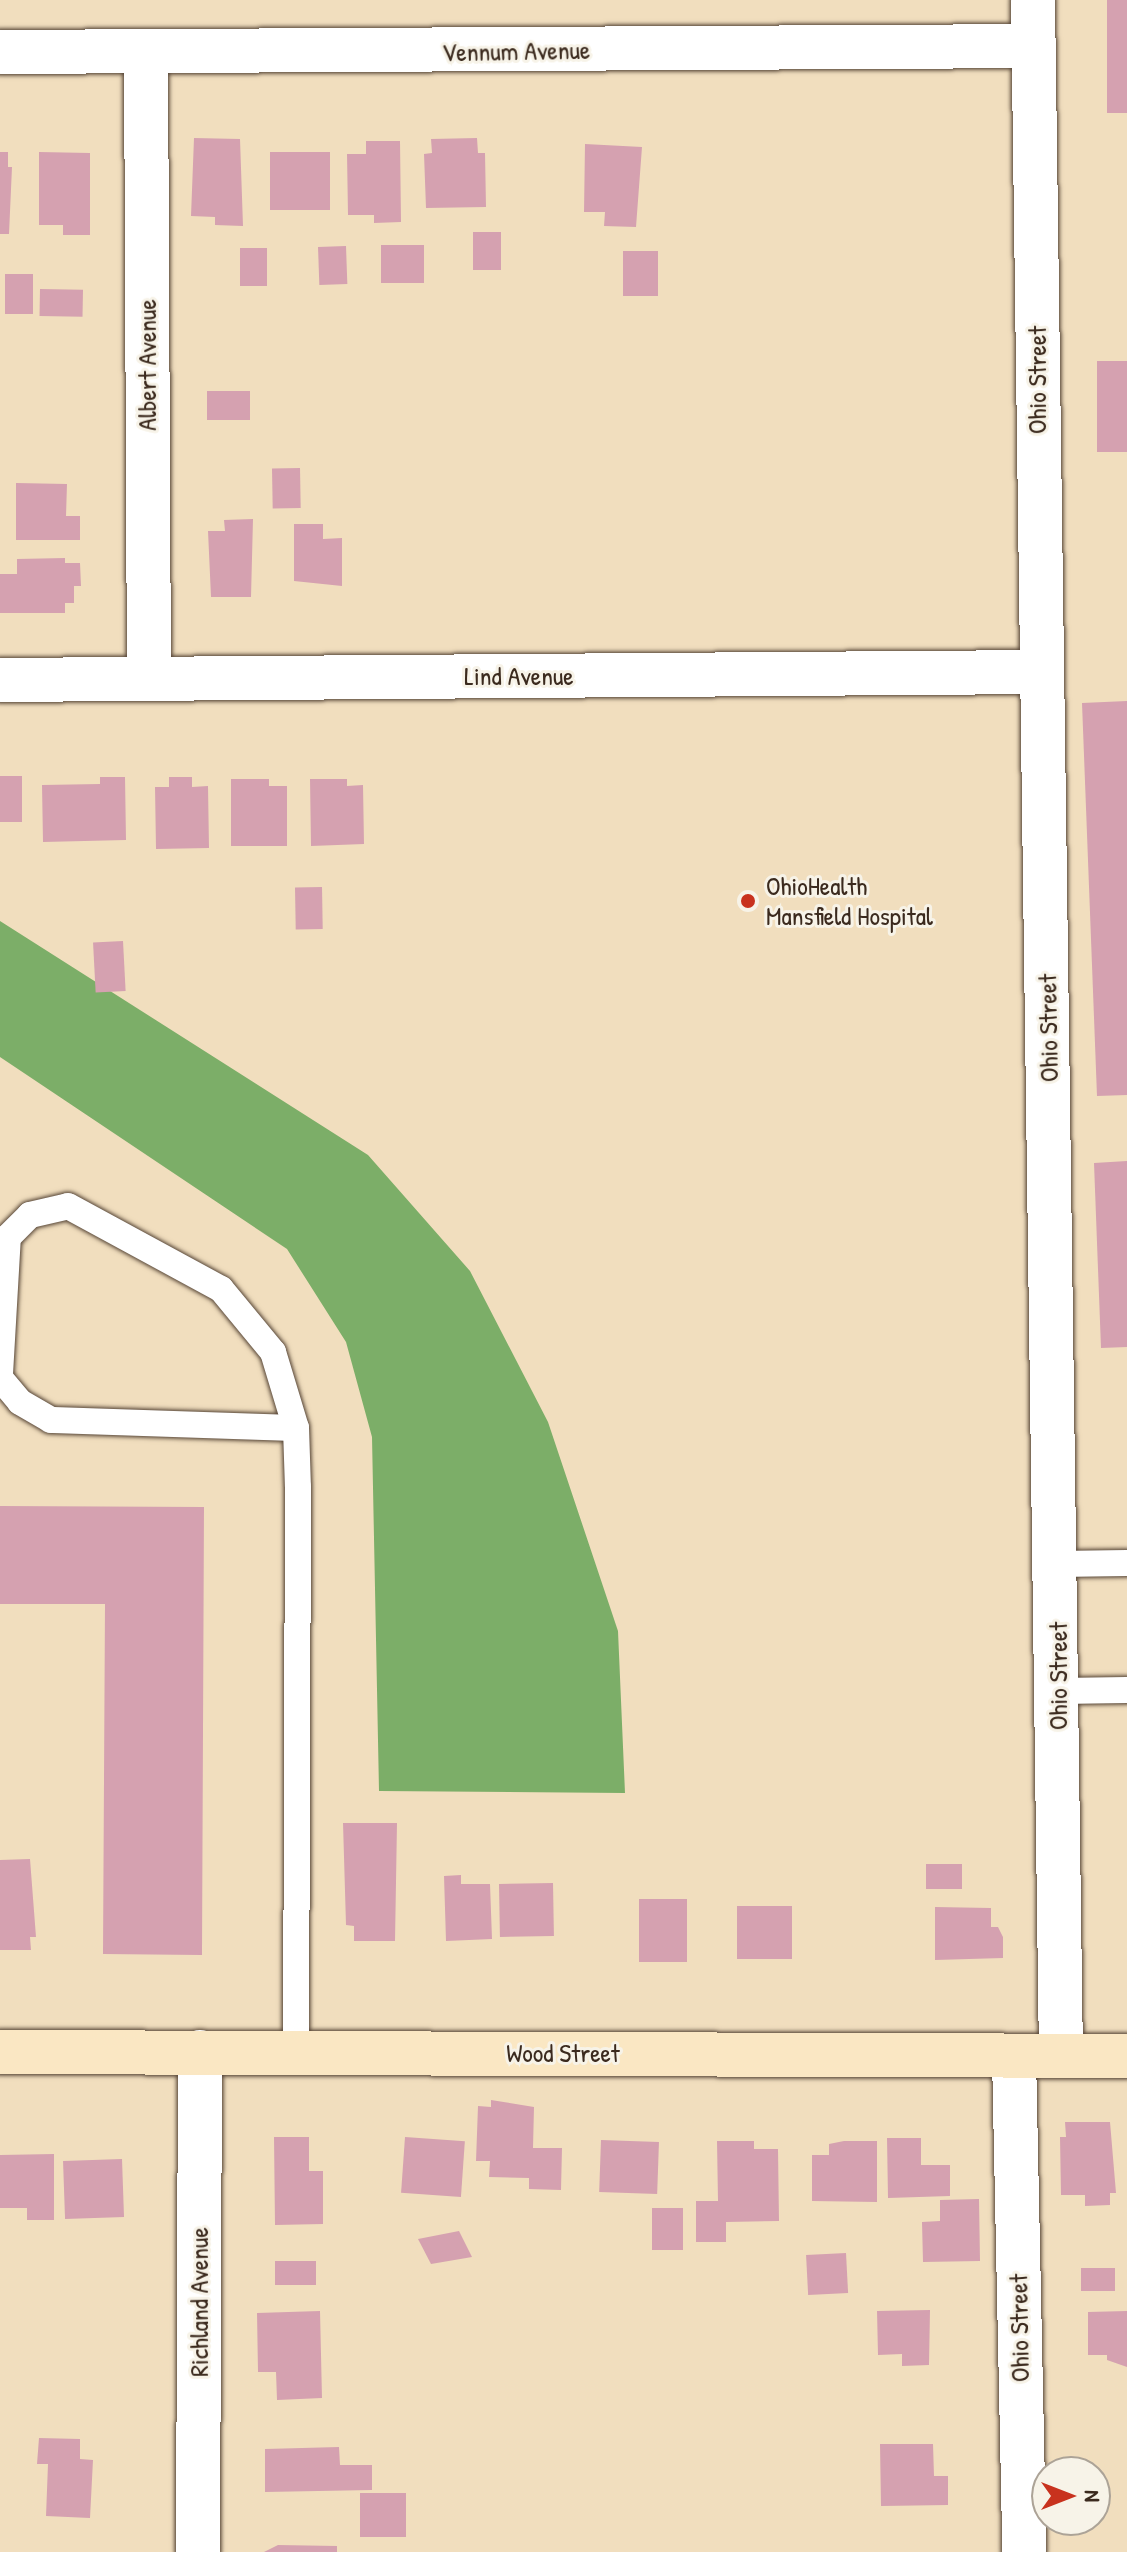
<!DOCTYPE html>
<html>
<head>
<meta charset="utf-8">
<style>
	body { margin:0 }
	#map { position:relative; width:1127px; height:2552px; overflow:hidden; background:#f1debe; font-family:"Patrick Hand",sans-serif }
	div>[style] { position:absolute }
	.forest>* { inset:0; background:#7cae68 }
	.building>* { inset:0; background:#d5a1b0; transform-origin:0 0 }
	.roads { filter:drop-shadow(0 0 2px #564536) drop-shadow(0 0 2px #564536) }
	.lane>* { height:26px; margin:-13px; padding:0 13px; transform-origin:13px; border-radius:13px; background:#fff }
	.street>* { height:44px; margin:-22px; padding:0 22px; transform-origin:22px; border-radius:22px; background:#fff }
	.secondary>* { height:44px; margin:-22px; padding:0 22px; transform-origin:22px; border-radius:22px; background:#fae7c3 }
	.dots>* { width:22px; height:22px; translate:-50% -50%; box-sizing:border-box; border:4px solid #f7f3e8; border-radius:50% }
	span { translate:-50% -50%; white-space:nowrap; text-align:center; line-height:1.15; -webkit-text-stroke:6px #f7f3e8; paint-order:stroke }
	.street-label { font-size:26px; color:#3b2a1e }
	.poi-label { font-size:26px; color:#3b2a1e }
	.left { translate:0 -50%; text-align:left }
	.north { position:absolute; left:1031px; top:2456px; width:80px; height:80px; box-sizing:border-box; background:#f7f3e8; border:2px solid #aca397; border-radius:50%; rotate:90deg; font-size:22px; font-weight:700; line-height:32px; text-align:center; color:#3b2a1e }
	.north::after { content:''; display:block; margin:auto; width:28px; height:36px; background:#c8321e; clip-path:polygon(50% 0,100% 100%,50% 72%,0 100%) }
</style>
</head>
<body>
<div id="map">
	<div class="forest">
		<div style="clip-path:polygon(0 921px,368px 1155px,470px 1271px,548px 1422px,618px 1631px,625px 1793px,379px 1791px,372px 1437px,346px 1342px,287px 1249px,0 1057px)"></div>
	</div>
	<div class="building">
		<div style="left:1107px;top:0;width:20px;height:113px"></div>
		<div style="clip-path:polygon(194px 138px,240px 139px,243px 226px,215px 225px,215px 217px,191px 216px)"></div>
		<div style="clip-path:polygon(477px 138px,478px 153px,485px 153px,486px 207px,426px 208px,424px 154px,432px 153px,431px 139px)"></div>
		<div style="clip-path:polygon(366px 141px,400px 141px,401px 222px,374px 223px,374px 215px,348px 215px,347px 154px,366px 154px)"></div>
		<div style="clip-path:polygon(585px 144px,642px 147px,636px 227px,604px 226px,605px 212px,584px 212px)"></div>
		<div style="clip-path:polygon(0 152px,8px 152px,8px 167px,12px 167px,9px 234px,0 234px)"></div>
		<div style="clip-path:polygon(39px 152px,90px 153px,90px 235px,63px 235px,63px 225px,39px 225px)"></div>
		<div style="left:330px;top:152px;width:58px;height:60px;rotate:90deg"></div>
		<div style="left:473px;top:232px;width:28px;height:38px"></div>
		<div style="left:381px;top:245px;width:43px;height:38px"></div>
		<div style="left:346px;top:246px;width:38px;height:28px;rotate:88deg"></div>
		<div style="left:240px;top:248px;width:27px;height:38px"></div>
		<div style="left:623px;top:251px;width:35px;height:45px"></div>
		<div style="left:5px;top:274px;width:28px;height:40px"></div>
		<div style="left:40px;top:289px;width:43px;height:27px;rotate:1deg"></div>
		<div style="left:1097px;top:361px;width:30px;height:91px"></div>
		<div style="left:207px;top:391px;width:43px;height:29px"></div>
		<div style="left:300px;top:468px;width:40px;height:28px;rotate:89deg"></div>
		<div style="clip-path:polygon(16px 483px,67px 484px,66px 516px,80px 516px,80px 540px,16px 540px)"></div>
		<div style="clip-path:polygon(253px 519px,251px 597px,211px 597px,208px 531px,225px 531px,224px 520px)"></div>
		<div style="clip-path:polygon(294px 524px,323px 524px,323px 539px,342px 538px,342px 586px,294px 581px)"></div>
		<div style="clip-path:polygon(65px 558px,65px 563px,80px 563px,81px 586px,74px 586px,74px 603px,65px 603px,65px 613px,0 613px,0 574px,17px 574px,17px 559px)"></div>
		<div style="clip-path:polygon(1127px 701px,1127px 1095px,1097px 1096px,1082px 703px)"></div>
		<div style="left:0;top:776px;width:22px;height:46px"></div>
		<div style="clip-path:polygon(100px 777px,125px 777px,126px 840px,43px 842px,42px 785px,100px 784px)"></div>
		<div style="clip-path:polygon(169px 777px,192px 777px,192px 787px,208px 786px,209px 848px,156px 849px,155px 787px,169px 787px)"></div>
		<div style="clip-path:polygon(231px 779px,269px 779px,269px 786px,287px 786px,287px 846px,231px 846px)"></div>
		<div style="clip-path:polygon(310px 779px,347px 779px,347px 786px,363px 785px,364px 844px,311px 846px)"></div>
		<div style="left:322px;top:887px;width:42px;height:27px;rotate:89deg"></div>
		<div style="left:123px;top:941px;width:50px;height:30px;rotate:87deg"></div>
		<div style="clip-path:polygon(1127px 1161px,1127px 1347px,1101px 1348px,1094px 1163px)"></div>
		<div style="clip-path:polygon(0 1506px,204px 1507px,202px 1955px,103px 1954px,105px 1604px,0 1604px)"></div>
		<div style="clip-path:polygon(343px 1823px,397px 1823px,395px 1941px,354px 1941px,354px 1926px,346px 1925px)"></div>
		<div style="clip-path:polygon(30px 1859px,36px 1937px,30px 1937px,31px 1950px,0 1950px,0 1860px)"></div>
		<div style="left:926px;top:1864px;width:36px;height:25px"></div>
		<div style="clip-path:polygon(461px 1875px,461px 1884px,490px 1884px,492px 1939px,446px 1941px,444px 1876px)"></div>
		<div style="left:553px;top:1883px;width:53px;height:54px;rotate:89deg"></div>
		<div style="left:639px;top:1899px;width:48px;height:63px"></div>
		<div style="left:792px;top:1906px;width:53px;height:55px;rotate:90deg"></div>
		<div style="clip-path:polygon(935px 1907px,991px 1908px,991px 1927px,998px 1927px,1003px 1937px,1003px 1958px,935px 1960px)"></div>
		<div style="clip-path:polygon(491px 2100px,534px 2107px,533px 2148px,562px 2148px,561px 2190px,529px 2189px,529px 2178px,489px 2177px,490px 2161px,476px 2161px,478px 2106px,491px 2107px)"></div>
		<div style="clip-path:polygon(1065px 2122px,1110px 2122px,1116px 2193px,1110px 2193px,1110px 2205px,1085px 2206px,1085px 2195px,1061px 2195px,1060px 2137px,1066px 2137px)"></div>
		<div style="clip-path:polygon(274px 2137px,309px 2137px,309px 2171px,323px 2171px,323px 2224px,275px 2225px)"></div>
		<div style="left:405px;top:2137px;width:60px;height:56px;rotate:4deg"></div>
		<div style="clip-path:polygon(887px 2138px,921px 2138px,921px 2165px,950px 2165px,950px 2196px,888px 2198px)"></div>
		<div style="left:601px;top:2140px;width:58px;height:52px;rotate:2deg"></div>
		<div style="clip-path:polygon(717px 2141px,754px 2141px,754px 2149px,778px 2149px,779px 2221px,726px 2222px,726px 2242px,696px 2242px,696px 2201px,718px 2201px)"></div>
		<div style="clip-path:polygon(844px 2141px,877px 2141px,877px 2202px,812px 2201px,812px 2155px,829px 2155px,829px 2144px)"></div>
		<div style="clip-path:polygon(54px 2154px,54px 2220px,27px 2220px,27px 2208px,0 2208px,0 2155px)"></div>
		<div style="left:122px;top:2159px;width:58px;height:59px;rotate:88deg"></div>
		<div style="clip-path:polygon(979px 2199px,980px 2261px,923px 2262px,922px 2222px,940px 2221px,940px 2200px)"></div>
		<div style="left:652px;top:2208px;width:31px;height:42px"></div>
		<div style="clip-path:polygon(459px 2231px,472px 2257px,431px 2264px,418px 2239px)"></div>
		<div style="left:846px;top:2253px;width:40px;height:40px;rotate:87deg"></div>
		<div style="left:275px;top:2261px;width:41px;height:24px"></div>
		<div style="left:1081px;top:2268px;width:34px;height:23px"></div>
		<div style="clip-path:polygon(930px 2310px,929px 2365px,902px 2366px,902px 2354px,878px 2355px,877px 2311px)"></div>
		<div style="clip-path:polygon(320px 2311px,322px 2398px,277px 2400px,276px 2372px,258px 2372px,257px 2313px)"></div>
		<div style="clip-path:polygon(1127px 2311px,1127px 2367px,1107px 2360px,1107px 2355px,1088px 2355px,1088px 2312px)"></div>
		<div style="clip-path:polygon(39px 2438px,80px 2439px,80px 2459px,93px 2460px,90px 2518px,46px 2516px,48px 2464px,37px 2464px)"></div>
		<div style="clip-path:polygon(880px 2444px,933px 2444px,934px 2476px,948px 2476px,948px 2505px,881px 2506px)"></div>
		<div style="clip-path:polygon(339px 2447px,340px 2465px,372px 2465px,372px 2490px,265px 2492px,265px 2449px)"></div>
		<div style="left:360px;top:2493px;width:46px;height:44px"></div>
		<div style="clip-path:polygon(278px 2545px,337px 2546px,337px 2552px,264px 2552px)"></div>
	</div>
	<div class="roads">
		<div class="lane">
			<div style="left:0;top:1374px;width:137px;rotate:-86.7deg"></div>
			<div style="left:8px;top:1237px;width:31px;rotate:-45deg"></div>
			<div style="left:30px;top:1215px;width:39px;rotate:-13deg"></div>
			<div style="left:68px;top:1206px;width:174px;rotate:28.5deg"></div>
			<div style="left:221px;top:1289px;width:82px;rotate:50.5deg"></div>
			<div style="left:273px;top:1352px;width:79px;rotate:73.2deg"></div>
			<div style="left:296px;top:1428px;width:59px;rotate:88.1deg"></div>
			<div style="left:298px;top:1487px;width:564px;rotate:90.2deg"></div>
			<div style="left:0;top:1378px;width:31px;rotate:50deg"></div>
			<div style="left:20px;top:1402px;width:36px;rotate:30deg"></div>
			<div style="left:51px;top:1420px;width:245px;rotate:1.9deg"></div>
			<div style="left:1057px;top:1564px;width:70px;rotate:-0.8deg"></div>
			<div style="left:1059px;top:1691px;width:68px;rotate:-0.8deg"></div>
		</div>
		<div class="street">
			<div style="left:1033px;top:0;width:2056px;rotate:89.22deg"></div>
			<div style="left:146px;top:51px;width:628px;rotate:89.73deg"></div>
			<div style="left:0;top:52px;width:1032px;rotate:-0.33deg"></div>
			<div style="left:0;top:680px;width:1039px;rotate:-0.44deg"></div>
			<div style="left:1014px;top:2056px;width:496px;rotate:88.8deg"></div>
			<div style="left:198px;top:2552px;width:500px;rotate:-89.77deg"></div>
		</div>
		<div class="secondary">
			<div style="left:0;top:2052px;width:1127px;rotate:0.2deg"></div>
		</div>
	</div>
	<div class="dots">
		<div style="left:748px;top:901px;background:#c8321e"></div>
	</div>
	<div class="street-label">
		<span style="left:516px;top:51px;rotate:-1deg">Vennum Avenue</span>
		<span style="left:147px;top:365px;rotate:-90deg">Albert Avenue</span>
		<span style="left:1037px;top:380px;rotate:-90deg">Ohio Street</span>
		<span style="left:519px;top:676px">Lind Avenue</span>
		<span style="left:1048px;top:1028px;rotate:-91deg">Ohio Street</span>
		<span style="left:1058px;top:1676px;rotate:-90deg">Ohio Street</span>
		<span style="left:563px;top:2053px">Wood Street</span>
		<span style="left:199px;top:2302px;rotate:-90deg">Richland Avenue</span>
		<span style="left:1019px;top:2328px;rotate:-91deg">Ohio Street</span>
	</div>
	<div class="poi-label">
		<span class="left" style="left:766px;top:901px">OhioHealth<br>Mansfield Hospital</span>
	</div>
	<div class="north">N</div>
</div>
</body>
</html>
